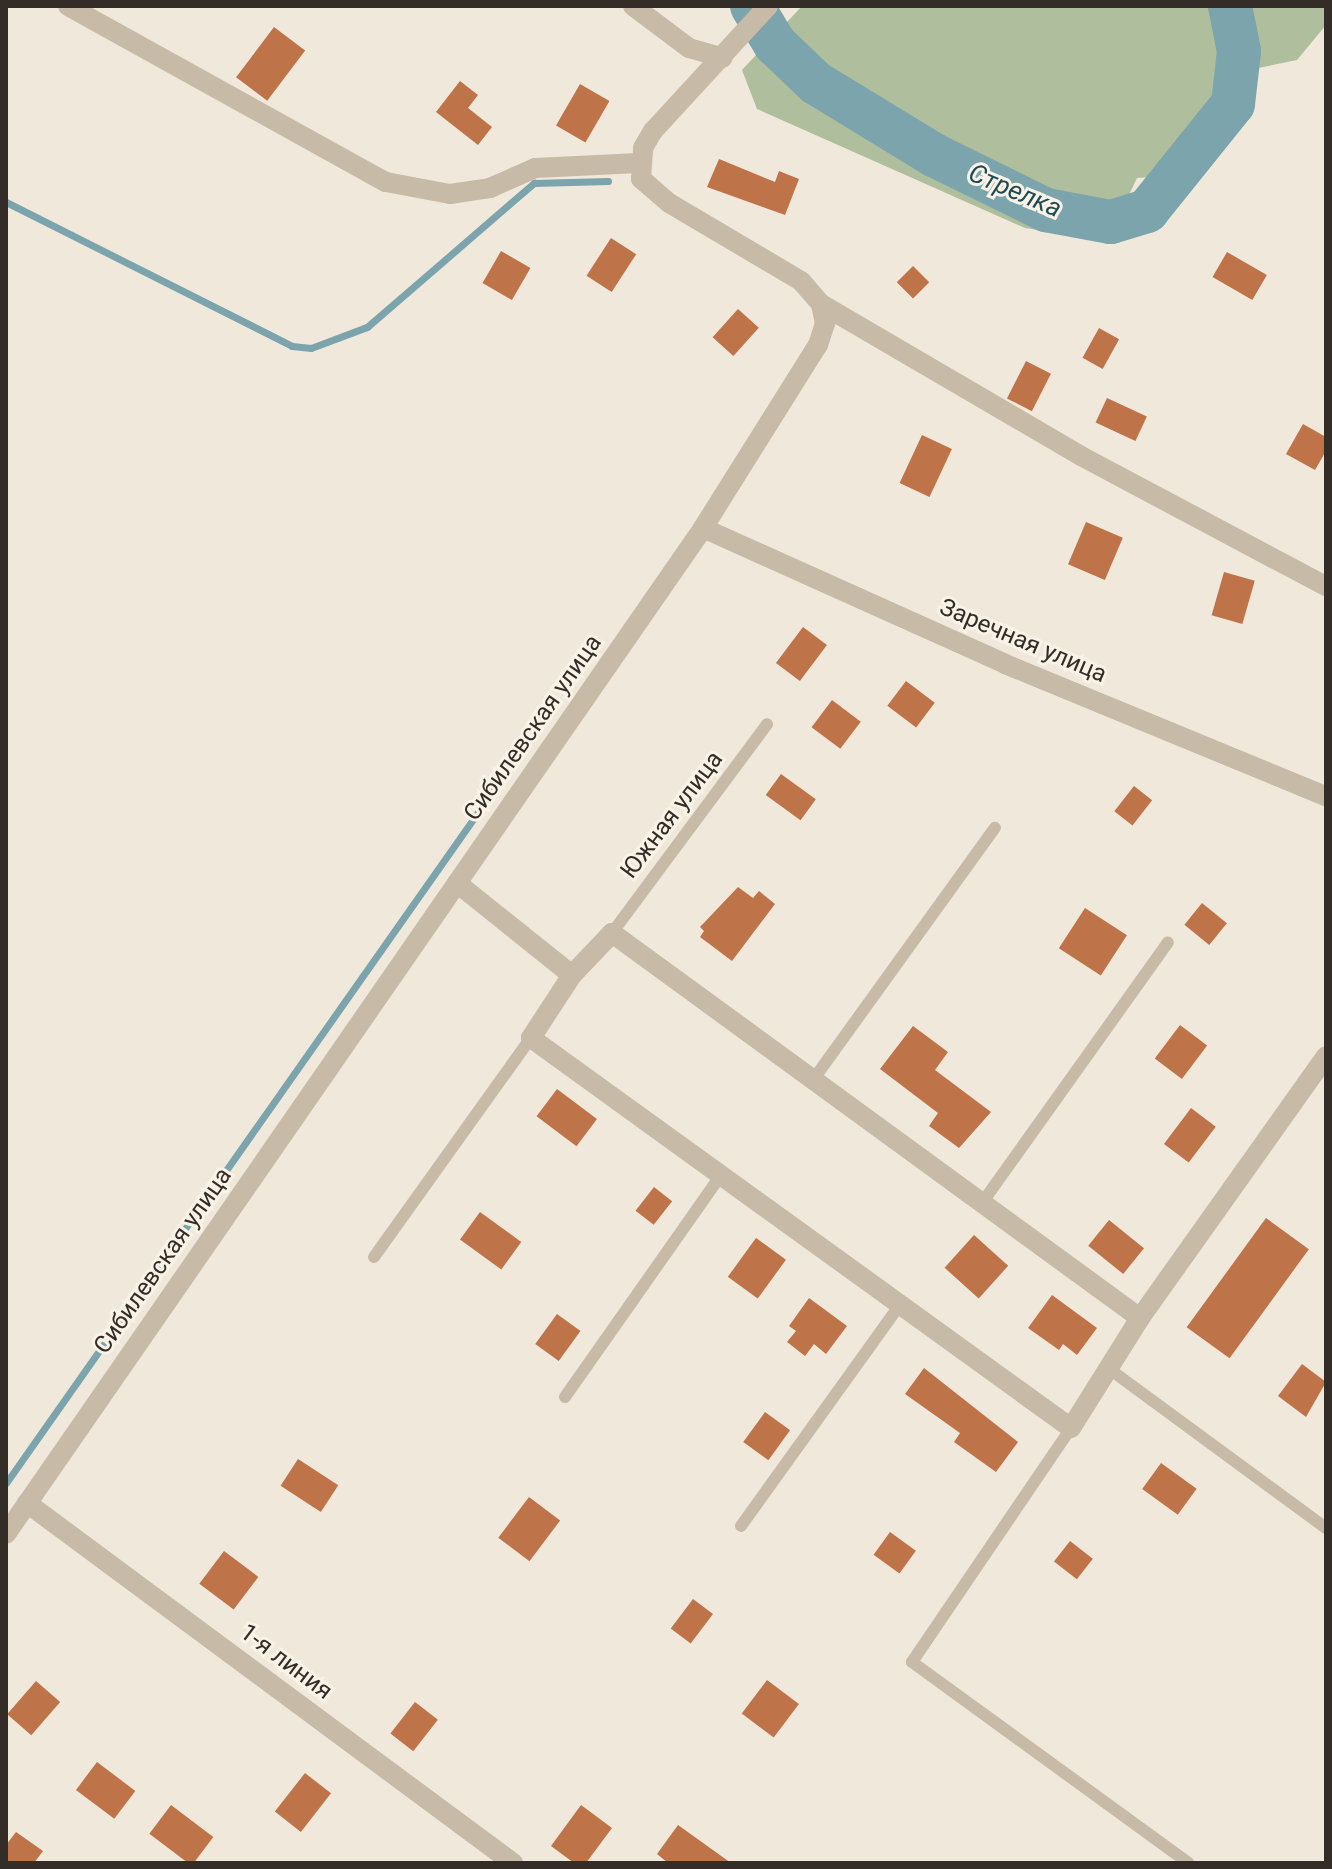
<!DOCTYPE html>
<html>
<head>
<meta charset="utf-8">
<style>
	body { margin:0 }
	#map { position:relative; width:1332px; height:1869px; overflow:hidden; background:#f0e8db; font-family:Roboto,sans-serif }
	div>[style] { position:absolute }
	.green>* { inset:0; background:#afbe9c }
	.stream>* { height:7px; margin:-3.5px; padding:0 3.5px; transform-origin:3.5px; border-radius:3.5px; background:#7ba4ac }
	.river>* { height:44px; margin:-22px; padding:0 22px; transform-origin:22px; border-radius:22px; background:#7ba4ac }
	.building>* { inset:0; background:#bf7349; transform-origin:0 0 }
	.lane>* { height:12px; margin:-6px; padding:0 6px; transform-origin:6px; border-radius:6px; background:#c7baa7 }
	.street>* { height:20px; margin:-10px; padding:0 10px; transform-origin:10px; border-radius:10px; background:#c7baa7 }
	span { translate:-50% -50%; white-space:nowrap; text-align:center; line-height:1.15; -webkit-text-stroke:6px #f8f2e7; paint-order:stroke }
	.street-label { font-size:24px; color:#342d27 }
	.water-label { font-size:26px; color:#1f4a54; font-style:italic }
	.frame { position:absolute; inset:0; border:8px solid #342d27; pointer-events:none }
</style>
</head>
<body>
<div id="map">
	<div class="green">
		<div style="clip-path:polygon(802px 6px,1326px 6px,1326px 25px,1297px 60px,1258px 68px,1226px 95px,1196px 143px,1166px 176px,1137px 178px,1121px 212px,1058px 233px,1025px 228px,757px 109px,742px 70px)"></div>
	</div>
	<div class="stream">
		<div style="left:6px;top:202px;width:320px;rotate:26.7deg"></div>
		<div style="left:292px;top:346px;width:19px;rotate:6deg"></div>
		<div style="left:311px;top:348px;width:60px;rotate:-20.6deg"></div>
		<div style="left:367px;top:327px;width:221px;rotate:-40.8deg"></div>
		<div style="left:534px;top:183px;width:74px;rotate:-1.5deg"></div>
		<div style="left:6px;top:1483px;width:862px;rotate:-54.87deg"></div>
	</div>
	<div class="river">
		<div style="left:752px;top:6px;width:44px;rotate:58.8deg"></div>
		<div style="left:775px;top:44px;width:57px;rotate:43.6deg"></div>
		<div style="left:816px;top:83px;width:138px;rotate:31.4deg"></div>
		<div style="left:934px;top:155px;width:125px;rotate:26.2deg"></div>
		<div style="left:1046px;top:210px;width:66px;rotate:10.5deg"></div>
		<div style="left:1111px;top:222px;width:38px;rotate:-17deg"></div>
		<div style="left:1147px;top:211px;width:137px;rotate:-51.2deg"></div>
		<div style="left:1233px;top:104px;width:53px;rotate:-83.5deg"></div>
		<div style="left:1239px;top:51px;width:46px;rotate:-101.3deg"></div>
	</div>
	<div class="building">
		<div style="left:274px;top:27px;width:39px;height:63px;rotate:37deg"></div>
		<div style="clip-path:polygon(460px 81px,478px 95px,468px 108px,492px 127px,478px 145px,436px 112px)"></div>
		<div style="left:580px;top:84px;width:34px;height:48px;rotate:30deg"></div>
		<div style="clip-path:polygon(719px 159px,775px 182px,779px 171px,799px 179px,785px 215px,707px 187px)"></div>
		<div style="left:611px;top:238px;width:30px;height:45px;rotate:33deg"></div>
		<div style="left:501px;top:251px;width:34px;height:37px;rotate:30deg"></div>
		<div style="left:1227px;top:252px;width:46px;height:29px;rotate:30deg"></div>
		<div style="left:913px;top:266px;width:23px;height:23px;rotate:45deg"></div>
		<div style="left:738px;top:309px;width:28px;height:38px;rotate:42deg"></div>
		<div style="left:1099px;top:328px;width:23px;height:34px;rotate:29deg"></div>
		<div style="left:1026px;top:361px;width:28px;height:42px;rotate:27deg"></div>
		<div style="left:1107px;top:398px;width:44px;height:27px;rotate:25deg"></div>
		<div style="clip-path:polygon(1303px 424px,1326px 437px,1326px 451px,1315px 470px,1286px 454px)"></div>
		<div style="left:922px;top:435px;width:33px;height:53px;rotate:25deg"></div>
		<div style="left:1086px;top:522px;width:40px;height:46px;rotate:23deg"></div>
		<div style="left:1224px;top:572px;width:32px;height:45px;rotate:16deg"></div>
		<div style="left:803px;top:627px;width:30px;height:45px;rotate:37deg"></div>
		<div style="left:906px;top:681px;width:36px;height:31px;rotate:37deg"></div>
		<div style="left:832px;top:700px;width:36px;height:34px;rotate:37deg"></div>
		<div style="left:781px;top:774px;width:43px;height:26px;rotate:36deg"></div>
		<div style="left:1134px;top:786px;width:23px;height:32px;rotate:38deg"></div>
		<div style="clip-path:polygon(738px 887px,753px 898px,759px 891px,775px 904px,732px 961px,700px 937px,704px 931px,700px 927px)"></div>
		<div style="left:1202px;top:903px;width:32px;height:28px;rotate:39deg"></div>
		<div style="left:1085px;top:908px;width:50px;height:48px;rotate:33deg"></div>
		<div style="left:1180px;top:1025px;width:34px;height:42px;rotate:37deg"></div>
		<div style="clip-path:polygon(913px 1026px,948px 1052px,935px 1070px,991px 1112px,959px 1148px,929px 1126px,938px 1113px,880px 1069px)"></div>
		<div style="left:557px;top:1089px;width:50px;height:34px;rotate:37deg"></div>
		<div style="left:1191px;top:1108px;width:31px;height:45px;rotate:37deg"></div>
		<div style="left:654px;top:1187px;width:23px;height:30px;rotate:38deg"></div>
		<div style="left:480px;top:1212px;width:51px;height:34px;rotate:36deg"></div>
		<div style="left:1266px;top:1218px;width:53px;height:135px;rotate:36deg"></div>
		<div style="left:1109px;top:1220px;width:45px;height:33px;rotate:39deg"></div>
		<div style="left:974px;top:1235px;width:46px;height:44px;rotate:42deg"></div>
		<div style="left:756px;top:1238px;width:37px;height:48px;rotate:36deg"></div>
		<div style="clip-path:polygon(1052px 1295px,1097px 1328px,1077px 1355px,1063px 1344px,1059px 1350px,1028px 1328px)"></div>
		<div style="clip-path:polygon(809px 1298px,847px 1326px,826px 1354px,814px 1344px,805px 1356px,787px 1342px,796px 1331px,789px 1326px)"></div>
		<div style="left:557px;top:1314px;width:29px;height:37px;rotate:36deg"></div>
		<div style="clip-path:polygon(1302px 1364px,1326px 1382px,1306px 1417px,1278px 1396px)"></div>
		<div style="clip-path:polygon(924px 1368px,1018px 1442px,996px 1472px,954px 1442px,960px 1433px,905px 1394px)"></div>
		<div style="left:765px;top:1412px;width:31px;height:37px;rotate:36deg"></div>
		<div style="left:298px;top:1459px;width:48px;height:32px;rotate:33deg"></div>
		<div style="left:1161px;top:1463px;width:44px;height:32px;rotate:36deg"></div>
		<div style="left:529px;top:1497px;width:39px;height:51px;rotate:37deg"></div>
		<div style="left:890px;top:1532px;width:32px;height:28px;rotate:36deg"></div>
		<div style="left:1070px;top:1541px;width:29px;height:26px;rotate:38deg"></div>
		<div style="left:224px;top:1551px;width:43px;height:41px;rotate:37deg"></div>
		<div style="left:693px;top:1599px;width:25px;height:37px;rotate:37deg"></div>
		<div style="left:767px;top:1680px;width:40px;height:42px;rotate:37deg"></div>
		<div style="left:36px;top:1681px;width:32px;height:44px;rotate:41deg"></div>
		<div style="left:415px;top:1702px;width:29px;height:40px;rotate:38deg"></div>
		<div style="left:97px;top:1762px;width:48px;height:35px;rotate:37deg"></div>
		<div style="left:305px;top:1773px;width:33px;height:49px;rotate:38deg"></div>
		<div style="left:171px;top:1805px;width:53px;height:36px;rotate:37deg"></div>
		<div style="clip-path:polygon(581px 1805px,612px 1828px,586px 1863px,574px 1863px,551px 1846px)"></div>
		<div style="clip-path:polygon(678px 1825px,731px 1863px,668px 1863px,657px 1854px)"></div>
		<div style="clip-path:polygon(16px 1832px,43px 1851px,34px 1863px,6px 1863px,6px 1845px)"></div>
	</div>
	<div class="lane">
		<div style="left:612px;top:933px;width:260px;rotate:-53.4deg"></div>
		<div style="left:813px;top:1080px;width:311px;rotate:-54.2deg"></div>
		<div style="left:982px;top:1203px;width:320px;rotate:-54.5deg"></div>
		<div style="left:374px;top:1257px;width:269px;rotate:-54.4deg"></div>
		<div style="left:1108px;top:1368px;width:270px;rotate:36.3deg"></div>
		<div style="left:565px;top:1397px;width:271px;rotate:-54.9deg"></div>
		<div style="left:1071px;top:1428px;width:283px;rotate:124.2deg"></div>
		<div style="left:912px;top:1662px;width:342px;rotate:36deg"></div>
		<div style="left:741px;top:1526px;width:272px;rotate:-54.3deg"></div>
	</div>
	<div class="street">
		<div style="left:68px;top:6px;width:363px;rotate:29deg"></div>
		<div style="left:386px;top:182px;width:65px;rotate:10.6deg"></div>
		<div style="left:450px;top:194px;width:40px;rotate:-8.5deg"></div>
		<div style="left:490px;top:188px;width:49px;rotate:-24deg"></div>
		<div style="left:535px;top:168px;width:104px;rotate:-2.8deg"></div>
		<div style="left:633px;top:6px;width:70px;rotate:36.9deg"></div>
		<div style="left:689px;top:48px;width:35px;rotate:16deg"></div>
		<div style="left:821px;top:304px;width:301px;rotate:30.3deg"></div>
		<div style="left:1081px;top:456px;width:277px;rotate:28deg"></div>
		<div style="left:703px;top:528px;width:331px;rotate:24.2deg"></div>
		<div style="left:1005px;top:664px;width:347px;rotate:22.4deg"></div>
		<div style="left:457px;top:883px;width:147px;rotate:38.7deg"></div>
		<div style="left:572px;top:975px;width:58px;rotate:-46.4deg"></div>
		<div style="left:612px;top:933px;width:653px;rotate:36.1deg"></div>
		<div style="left:1140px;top:1318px;width:321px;rotate:-54.6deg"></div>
		<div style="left:572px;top:975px;width:75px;rotate:123.1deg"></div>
		<div style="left:531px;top:1038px;width:666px;rotate:35.84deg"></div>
		<div style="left:1071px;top:1428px;width:130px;rotate:-57.9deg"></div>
		<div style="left:27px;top:1503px;width:605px;rotate:36.53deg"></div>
		<div style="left:6px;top:1534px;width:1224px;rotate:-55.28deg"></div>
		<div style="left:703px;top:528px;width:216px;rotate:-57.9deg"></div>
		<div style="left:818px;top:345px;width:22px;rotate:-72deg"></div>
		<div style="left:825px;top:324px;width:20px;rotate:-101deg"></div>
		<div style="left:821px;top:304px;width:30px;rotate:-131deg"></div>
		<div style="left:801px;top:281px;width:153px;rotate:-149.4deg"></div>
		<div style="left:669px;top:203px;width:37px;rotate:-139deg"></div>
		<div style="left:641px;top:179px;width:31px;rotate:-86deg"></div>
		<div style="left:643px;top:148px;width:20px;rotate:-60deg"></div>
		<div style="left:653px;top:131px;width:170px;rotate:-47.4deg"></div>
	</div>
	<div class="street-label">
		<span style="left:1023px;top:641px;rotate:23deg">Заречная улица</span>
		<span style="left:533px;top:728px;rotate:-55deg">Сибилевская улица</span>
		<span style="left:672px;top:815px;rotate:-53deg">Южная улица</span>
		<span style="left:163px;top:1261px;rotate:-55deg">Сибилевская улица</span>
		<span style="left:286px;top:1662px;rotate:37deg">1-я линия</span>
	</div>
	<div class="water-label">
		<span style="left:1015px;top:191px;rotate:23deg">Стрелка</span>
	</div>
	<div class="frame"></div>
</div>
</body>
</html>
